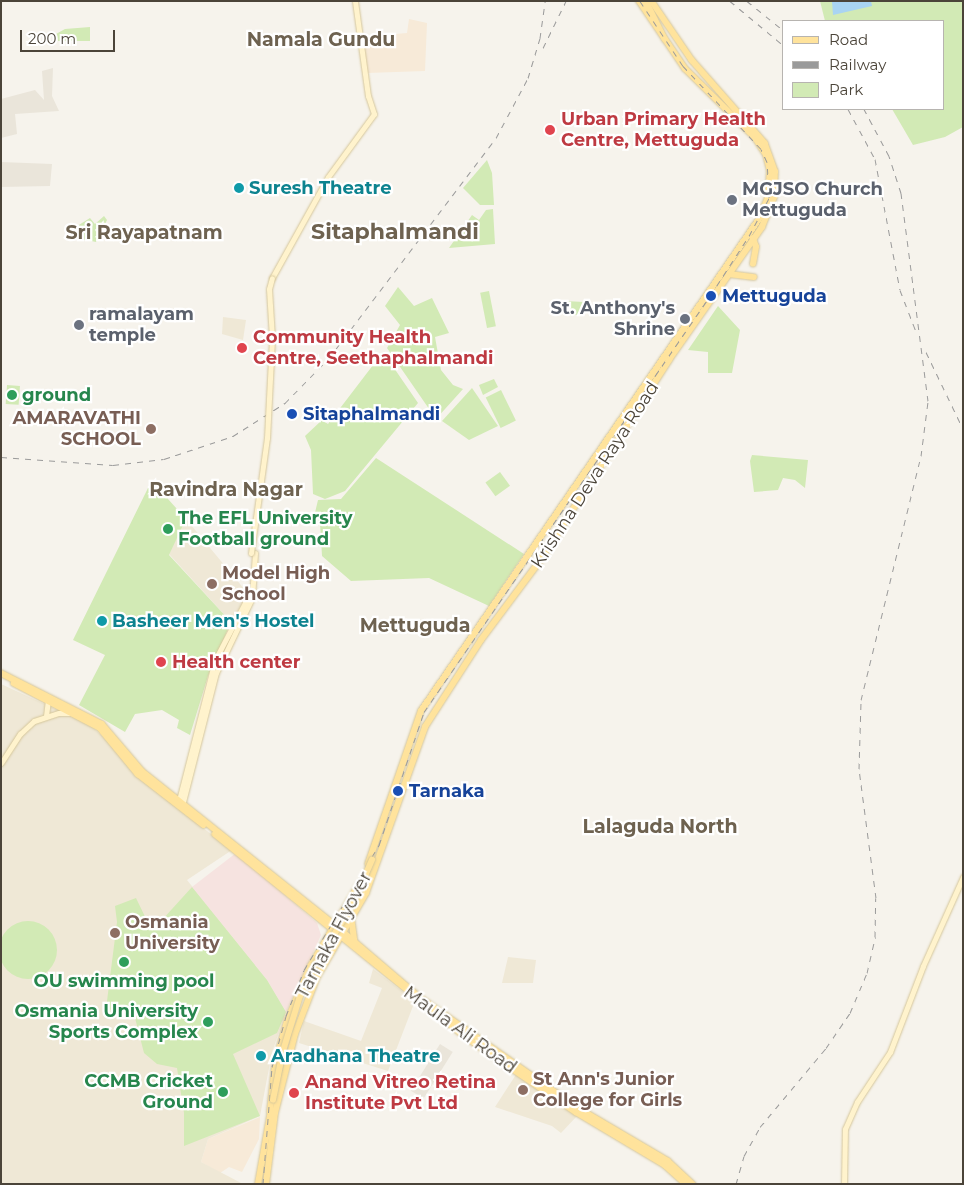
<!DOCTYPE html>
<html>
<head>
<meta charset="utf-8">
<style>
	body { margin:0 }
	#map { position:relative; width:964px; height:1185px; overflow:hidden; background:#f6f3ec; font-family:Montserrat,sans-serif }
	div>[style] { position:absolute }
	.residential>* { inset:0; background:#eae5da; transform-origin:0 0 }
	.commercial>* { inset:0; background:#f7ead8 }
	.education>* { inset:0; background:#efe8d6 }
	.medical>* { inset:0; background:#f6e3e0 }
	.green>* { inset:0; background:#d2eab5; transform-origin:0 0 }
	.round { border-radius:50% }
	.water>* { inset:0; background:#a9d4f2 }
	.roads { filter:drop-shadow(0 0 1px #d6c79b) drop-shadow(0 0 1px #d6c79b) }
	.secondary>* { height:5px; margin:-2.5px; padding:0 2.5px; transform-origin:2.5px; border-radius:2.5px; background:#fff3cd }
	.primary>* { height:5.5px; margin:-2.75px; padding:0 2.75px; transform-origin:2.75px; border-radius:2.75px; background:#ffe39c }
	.rail>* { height:1px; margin-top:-0.5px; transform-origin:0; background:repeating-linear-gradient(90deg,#9a9a9a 0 6px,transparent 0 12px) }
	.bridges { filter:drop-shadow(0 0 1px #d6c79b) drop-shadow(0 0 1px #d6c79b) }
	.secondary-bridge>* { height:5px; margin:-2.5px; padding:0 2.5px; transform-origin:2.5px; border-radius:2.5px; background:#fff3cd }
	.primary-bridge>* { height:5.5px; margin:-2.75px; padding:0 2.75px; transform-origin:2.75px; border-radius:2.75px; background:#ffe39c }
	.dots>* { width:14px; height:14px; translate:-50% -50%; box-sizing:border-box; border:2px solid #fff; border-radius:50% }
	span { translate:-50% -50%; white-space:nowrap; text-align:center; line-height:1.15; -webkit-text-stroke:4.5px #fff; paint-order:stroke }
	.health-label { font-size:18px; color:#be3a42; font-weight:700 }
	.left { translate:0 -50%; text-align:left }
	.culture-label { font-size:18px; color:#0d838f; font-weight:700 }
	.worship-label { font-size:18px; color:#5b616d; font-weight:700 }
	.right { translate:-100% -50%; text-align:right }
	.transit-label { font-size:18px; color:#164399; font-weight:700 }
	.leisure-label { font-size:18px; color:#27864d; font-weight:700 }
	.education-label { font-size:18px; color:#785e54; font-weight:700 }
	.street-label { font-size:18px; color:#4b4439 }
	.neighbourhood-label { font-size:19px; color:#6e6250; font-weight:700 }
	.district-label { font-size:22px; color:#6e6250; font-weight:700 }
	.frame { position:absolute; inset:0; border:2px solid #4b4439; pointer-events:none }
	.legend { position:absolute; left:782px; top:20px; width:162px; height:90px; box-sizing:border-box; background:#fff; border:1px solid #b7b4b0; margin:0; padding:6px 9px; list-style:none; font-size:15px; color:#4b4439 }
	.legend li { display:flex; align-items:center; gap:10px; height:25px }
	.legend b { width:25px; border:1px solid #b7b4b0 }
	.scale { position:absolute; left:20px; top:30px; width:95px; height:22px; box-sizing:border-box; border:2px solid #4b4439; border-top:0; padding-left:6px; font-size:15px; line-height:18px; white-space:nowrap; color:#4b4439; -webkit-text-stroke:4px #fff; paint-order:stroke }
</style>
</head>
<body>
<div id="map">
	<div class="residential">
		<div style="clip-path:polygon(53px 68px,52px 96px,59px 111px,15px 114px,17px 134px,1px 138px,1px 99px,35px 90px,44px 100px,42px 71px)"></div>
		<div style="clip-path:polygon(1px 162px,52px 164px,50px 186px,1px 187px)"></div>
		<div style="left:440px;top:1044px;width:15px;height:55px;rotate:32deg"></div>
	</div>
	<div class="commercial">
		<div style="clip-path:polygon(409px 19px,427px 23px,425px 71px,367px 73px,362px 37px,407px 33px)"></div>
		<div style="clip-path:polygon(260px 1117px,259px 1139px,242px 1172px,229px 1167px,220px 1173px,201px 1162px,208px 1139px)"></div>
	</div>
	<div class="education">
		<div style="clip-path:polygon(223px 317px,246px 320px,243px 340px,222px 334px)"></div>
		<div style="clip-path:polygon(186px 519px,245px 590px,243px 602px,231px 622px,169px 554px)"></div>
		<div style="clip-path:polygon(1px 684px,90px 725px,190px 818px,232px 850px,187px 880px,267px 980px,286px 1012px,272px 1052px,260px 1116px,208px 1139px,201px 1162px,243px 1184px,1px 1184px)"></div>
		<div style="clip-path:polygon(508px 957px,536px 960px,533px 983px,502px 983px)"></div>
		<div style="clip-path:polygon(373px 969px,415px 1001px,388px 1071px,299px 1043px,304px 1021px,361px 1041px,382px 988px,369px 983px)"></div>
		<div style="clip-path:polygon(517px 1073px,577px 1116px,561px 1133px,552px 1126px,495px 1107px)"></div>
	</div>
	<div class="medical">
		<div style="clip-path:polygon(236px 853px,317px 923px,321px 935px,286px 1012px,267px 980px,192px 887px)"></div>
	</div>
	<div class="green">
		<div style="clip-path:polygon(820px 1px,963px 1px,963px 127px,945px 137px,913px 145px,892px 109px,943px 109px,943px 21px,825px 21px)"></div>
		<div style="clip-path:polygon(90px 27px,90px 41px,58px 41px,56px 34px,65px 29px)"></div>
		<div style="clip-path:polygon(487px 160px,492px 173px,494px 205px,480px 205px,463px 188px)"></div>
		<div style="clip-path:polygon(493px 209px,495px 244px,449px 248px,472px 215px,479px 220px,486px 210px)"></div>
		<div style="clip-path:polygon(104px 216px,107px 220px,96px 242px,77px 238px,74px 228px,90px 218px,95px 224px)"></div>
		<div style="clip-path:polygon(398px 287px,414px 306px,432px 298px,449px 333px,435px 337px,441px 370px,453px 385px,463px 389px,436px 419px,387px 348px,400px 325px,385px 306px)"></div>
		<div style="left:489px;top:291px;width:36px;height:9px;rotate:79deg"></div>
		<div style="clip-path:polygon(565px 301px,584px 302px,585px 313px,570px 316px)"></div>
		<div style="clip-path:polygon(718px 306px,740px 330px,732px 373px,708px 373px,708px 352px,688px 350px)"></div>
		<div style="clip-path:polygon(383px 352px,418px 403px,345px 491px,325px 499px,313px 494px,311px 450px,305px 436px,322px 420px,328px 424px)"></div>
		<div style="clip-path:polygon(494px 379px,498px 387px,483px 395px,479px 385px)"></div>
		<div style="left:7px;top:385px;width:13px;height:19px;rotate:4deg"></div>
		<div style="clip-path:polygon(472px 388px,498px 426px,469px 440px,442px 421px)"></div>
		<div style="left:501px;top:390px;width:34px;height:17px;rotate:64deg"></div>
		<div style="clip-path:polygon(752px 455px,808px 460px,805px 488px,795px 480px,783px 478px,778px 490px,754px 492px,750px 461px)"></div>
		<div style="clip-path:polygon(376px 458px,524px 554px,489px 606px,429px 578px,351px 581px,322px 556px,320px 523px,313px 521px,318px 500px,341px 499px)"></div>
		<div style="left:500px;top:472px;width:17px;height:18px;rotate:54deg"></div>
		<div style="clip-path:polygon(148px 488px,159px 489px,186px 519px,169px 555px,231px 622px,208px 676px,190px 735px,177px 728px,179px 720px,162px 710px,135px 714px,125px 732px,79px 705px,105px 655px,73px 640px)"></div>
		<div style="clip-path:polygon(192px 887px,267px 980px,286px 1012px,277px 1033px,233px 1054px,260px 1116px,184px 1146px,184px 1113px,177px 1068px,157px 1064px,144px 1053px,134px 1014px,106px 1009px,117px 922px,115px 906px,136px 898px,152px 931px)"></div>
		<div class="round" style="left:-1px;top:921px;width:58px;height:58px"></div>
	</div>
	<div class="water">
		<div style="clip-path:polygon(832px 1px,871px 1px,872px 6px,833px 15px)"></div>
	</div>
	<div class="roads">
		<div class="secondary">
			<div style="left:272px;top:278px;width:115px;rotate:-61deg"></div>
			<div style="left:328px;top:177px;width:78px;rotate:-53.9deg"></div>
			<div style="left:374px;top:114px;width:19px;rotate:-108deg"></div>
			<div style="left:368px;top:96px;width:96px;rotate:-97.8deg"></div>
			<div style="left:46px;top:716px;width:16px;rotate:-83deg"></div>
			<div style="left:1px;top:763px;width:35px;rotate:-57deg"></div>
			<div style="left:20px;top:734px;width:19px;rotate:-43deg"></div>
			<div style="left:34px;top:721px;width:26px;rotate:-18deg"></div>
			<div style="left:59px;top:713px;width:12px"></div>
			<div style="left:178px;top:804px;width:149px;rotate:-75.6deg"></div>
			<div style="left:215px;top:660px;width:76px;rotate:-62.4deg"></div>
			<div style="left:182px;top:806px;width:137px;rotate:-75.7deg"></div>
			<div style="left:216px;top:673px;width:83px;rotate:-64.4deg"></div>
			<div style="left:252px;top:598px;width:45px;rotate:-86.2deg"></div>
			<div style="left:844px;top:1184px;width:55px;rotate:-89deg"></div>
			<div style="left:845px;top:1129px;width:30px;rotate:-66deg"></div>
			<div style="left:857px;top:1102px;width:60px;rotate:-56.6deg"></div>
			<div style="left:890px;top:1052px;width:92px;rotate:-69deg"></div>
			<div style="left:923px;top:966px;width:98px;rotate:-65.8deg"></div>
		</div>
		<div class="primary">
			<div style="left:646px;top:1px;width:42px;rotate:63.4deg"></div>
			<div style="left:753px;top:264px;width:17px;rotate:-80deg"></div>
			<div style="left:756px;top:247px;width:9px;rotate:-111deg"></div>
			<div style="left:729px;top:274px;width:25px;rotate:7deg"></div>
			<div style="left:1px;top:673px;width:113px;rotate:26.8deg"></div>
			<div style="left:102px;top:724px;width:62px;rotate:49.6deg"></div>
			<div style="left:142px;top:771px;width:247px;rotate:38.6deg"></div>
			<div style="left:335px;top:925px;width:109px;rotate:40.5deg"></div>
			<div style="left:418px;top:996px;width:192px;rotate:35deg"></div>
			<div style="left:575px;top:1106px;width:108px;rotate:30.6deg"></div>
			<div style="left:668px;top:1161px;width:34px;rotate:43deg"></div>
			<div style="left:14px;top:683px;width:97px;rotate:27.6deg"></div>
			<div style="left:100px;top:728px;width:60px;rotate:50.4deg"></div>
			<div style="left:138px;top:774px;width:83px;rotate:37.7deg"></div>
			<div style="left:215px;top:834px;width:319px;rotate:39deg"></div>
			<div style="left:463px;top:1035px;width:137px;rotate:34.3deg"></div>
			<div style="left:576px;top:1112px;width:104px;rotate:30.8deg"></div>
			<div style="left:665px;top:1165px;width:28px;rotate:42deg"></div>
			<div style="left:368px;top:864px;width:162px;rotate:-70.9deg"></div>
			<div style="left:421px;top:711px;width:597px;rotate:-55.51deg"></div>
			<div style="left:759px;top:219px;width:23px;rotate:-67deg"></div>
			<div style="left:768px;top:198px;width:27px;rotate:-86deg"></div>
			<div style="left:770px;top:171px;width:16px;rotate:-104deg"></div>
			<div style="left:766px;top:155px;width:20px;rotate:-123deg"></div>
			<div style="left:755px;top:138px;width:98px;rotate:-135.4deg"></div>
			<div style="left:685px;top:69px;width:82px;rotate:-124.1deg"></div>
			<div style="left:352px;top:921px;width:22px;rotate:82deg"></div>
			<div style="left:270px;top:1112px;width:47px;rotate:-83.9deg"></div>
			<div style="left:275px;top:1065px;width:46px;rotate:-74.7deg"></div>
			<div style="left:287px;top:1021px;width:59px;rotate:-66.9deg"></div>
			<div style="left:310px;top:967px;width:94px;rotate:-59.3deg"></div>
			<div style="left:258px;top:1184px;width:75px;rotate:-80deg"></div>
			<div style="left:266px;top:1184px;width:72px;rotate:-82.8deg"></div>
			<div style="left:275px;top:1113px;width:81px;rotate:-75.8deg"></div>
			<div style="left:295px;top:1034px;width:61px;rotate:-68.9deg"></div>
			<div style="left:317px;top:977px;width:97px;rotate:-59.7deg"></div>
			<div style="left:366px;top:893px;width:176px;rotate:-70.4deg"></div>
			<div style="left:425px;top:727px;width:103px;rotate:-57.2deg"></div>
			<div style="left:481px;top:640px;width:94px;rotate:-53.3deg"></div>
			<div style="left:537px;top:565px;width:244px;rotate:-57.2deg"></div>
			<div style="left:669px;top:360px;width:162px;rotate:-55deg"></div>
			<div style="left:762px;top:227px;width:32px;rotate:-68deg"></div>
			<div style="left:774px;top:197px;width:25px;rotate:-88deg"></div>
			<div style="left:775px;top:172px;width:30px;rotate:-110deg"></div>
			<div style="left:765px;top:144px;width:111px;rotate:-131.3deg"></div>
			<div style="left:692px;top:61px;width:73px;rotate:-124.3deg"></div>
		</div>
	</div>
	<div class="rail">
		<div style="left:730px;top:1px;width:69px;rotate:39.7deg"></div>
		<div style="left:747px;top:1px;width:46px;rotate:38.9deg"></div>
		<div style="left:543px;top:48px;width:52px;rotate:-63.9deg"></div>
		<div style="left:848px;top:109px;width:57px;rotate:61.6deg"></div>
		<div style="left:875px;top:159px;width:133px;rotate:79.2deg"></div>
		<div style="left:900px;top:290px;width:47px;rotate:68.9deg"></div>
		<div style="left:926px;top:352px;width:85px;rotate:64.3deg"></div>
		<div style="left:1px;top:457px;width:112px;rotate:4.1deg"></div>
		<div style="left:113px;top:465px;width:51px;rotate:-6.7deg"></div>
		<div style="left:164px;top:459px;width:73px;rotate:-18.4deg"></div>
		<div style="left:233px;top:436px;width:62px;rotate:-32.4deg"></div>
		<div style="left:285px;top:403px;width:63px;rotate:-45.6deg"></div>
		<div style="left:329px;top:358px;width:276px;rotate:-52.8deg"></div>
		<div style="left:496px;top:138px;width:68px;rotate:-61.9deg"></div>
		<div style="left:528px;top:78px;width:42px;rotate:-73.3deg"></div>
		<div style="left:540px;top:38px;width:37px;rotate:-82deg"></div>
		<div style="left:263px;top:1184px;width:117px;rotate:-85.6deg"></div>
		<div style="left:272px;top:1067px;width:53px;rotate:-74.6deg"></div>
		<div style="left:286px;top:1016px;width:49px;rotate:-68.6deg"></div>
		<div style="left:304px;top:970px;width:146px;rotate:-59deg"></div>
		<div style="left:379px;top:845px;width:140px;rotate:-71.3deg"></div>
		<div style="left:424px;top:712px;width:505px;rotate:-55.49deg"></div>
		<div style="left:710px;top:296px;width:72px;rotate:-57deg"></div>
		<div style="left:749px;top:236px;width:43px;rotate:-62.2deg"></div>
		<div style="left:769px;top:198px;width:36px;rotate:-93deg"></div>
		<div style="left:767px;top:162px;width:14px;rotate:-115deg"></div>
		<div style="left:761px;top:149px;width:114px;rotate:-133.2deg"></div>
		<div style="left:683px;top:66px;width:78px;rotate:-123.5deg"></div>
		<div style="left:736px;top:1184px;width:29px;rotate:-74deg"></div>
		<div style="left:744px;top:1156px;width:33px;rotate:-61deg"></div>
		<div style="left:760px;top:1127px;width:103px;rotate:-50.1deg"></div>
		<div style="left:826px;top:1048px;width:42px;rotate:-55.6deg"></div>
		<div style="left:850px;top:1013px;width:43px;rotate:-67deg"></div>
		<div style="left:867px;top:973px;width:37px;rotate:-77deg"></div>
		<div style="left:875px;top:937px;width:39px;rotate:-89deg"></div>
		<div style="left:876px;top:898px;width:130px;rotate:-97.5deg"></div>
		<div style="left:859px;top:769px;width:69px;rotate:-88.3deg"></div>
		<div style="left:861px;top:700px;width:251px;rotate:-76.2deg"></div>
		<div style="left:921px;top:456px;width:55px;rotate:-82.7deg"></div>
		<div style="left:928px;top:401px;width:210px;rotate:-97.4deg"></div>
		<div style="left:901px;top:193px;width:39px;rotate:-108deg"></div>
		<div style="left:889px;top:156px;width:53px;rotate:-118deg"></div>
	</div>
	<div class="bridges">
		<div class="secondary-bridge">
			<div style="left:251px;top:553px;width:116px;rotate:-82.1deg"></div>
			<div style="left:267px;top:438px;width:100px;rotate:-87.1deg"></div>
			<div style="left:272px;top:338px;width:49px;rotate:-93.5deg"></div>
			<div style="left:269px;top:289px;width:11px;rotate:-75deg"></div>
		</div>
		<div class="primary-bridge">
			<div style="left:273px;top:1100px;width:50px;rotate:-78.5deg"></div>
			<div style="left:283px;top:1051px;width:58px;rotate:-72.8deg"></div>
			<div style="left:300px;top:996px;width:34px;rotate:-64deg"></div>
			<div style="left:315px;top:965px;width:70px;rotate:-57.9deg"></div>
			<div style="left:352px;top:906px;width:50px;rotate:-66.5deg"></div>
		</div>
	</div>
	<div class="dots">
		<div style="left:550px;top:130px;background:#e0444e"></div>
		<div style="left:239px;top:188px;background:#0f9aa8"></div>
		<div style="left:732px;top:200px;background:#6b7280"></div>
		<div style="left:711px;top:296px;background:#1a4fb4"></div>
		<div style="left:685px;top:319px;background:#6b7280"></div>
		<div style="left:79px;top:325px;background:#6b7280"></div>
		<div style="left:242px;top:348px;background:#e0444e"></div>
		<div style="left:12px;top:395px;background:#2e9e5b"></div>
		<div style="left:292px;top:414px;background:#1a4fb4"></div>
		<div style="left:151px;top:429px;background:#8d6e63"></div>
		<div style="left:168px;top:529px;background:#2e9e5b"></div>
		<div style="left:212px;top:584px;background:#8d6e63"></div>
		<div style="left:102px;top:621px;background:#0f9aa8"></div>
		<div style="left:161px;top:662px;background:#e0444e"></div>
		<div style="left:398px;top:791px;background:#1a4fb4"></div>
		<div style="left:115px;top:933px;background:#8d6e63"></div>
		<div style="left:124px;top:962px;background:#2e9e5b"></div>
		<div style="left:208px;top:1022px;background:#2e9e5b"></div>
		<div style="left:261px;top:1056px;background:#0f9aa8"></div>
		<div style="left:523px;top:1090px;background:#8d6e63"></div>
		<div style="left:223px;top:1092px;background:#2e9e5b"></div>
		<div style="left:294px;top:1093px;background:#e0444e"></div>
	</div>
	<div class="health-label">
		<span class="left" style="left:561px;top:130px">Urban Primary Health<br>Centre, Mettuguda</span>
		<span class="left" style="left:253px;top:348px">Community Health<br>Centre, Seethaphalmandi</span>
		<span class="left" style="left:172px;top:662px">Health center</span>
		<span class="left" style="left:305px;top:1093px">Anand Vitreo Retina<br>Institute Pvt Ltd</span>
	</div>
	<div class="culture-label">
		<span class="left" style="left:249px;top:188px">Suresh Theatre</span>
		<span class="left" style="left:112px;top:621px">Basheer Men's Hostel</span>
		<span class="left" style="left:271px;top:1056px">Aradhana Theatre</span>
	</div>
	<div class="worship-label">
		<span class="left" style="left:742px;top:200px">MGJSO Church<br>Mettuguda</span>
		<span class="right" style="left:675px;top:319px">St. Anthony's<br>Shrine</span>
		<span class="left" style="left:89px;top:325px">ramalayam<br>temple</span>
	</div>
	<div class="transit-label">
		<span class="left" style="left:722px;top:296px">Mettuguda</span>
		<span class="left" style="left:303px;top:414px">Sitaphalmandi</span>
		<span class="left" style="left:409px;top:791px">Tarnaka</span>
	</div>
	<div class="leisure-label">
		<span class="left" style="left:22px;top:395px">ground</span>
		<span class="left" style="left:178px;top:529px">The EFL University<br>Football ground</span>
		<span style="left:124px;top:981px">OU swimming pool</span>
		<span class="right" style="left:198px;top:1022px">Osmania University<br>Sports Complex</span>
		<span class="right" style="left:213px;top:1092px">CCMB Cricket<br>Ground</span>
	</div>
	<div class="education-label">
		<span class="right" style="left:141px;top:429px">AMARAVATHI<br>SCHOOL</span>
		<span class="left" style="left:222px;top:584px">Model High<br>School</span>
		<span class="left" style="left:125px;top:933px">Osmania<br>University</span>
		<span class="left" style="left:533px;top:1090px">St Ann's Junior<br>College for Girls</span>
	</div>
	<div class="street-label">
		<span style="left:595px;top:475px;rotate:-57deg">Krishna Deva Raya Road</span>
		<span style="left:334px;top:935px;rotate:-62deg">Tarnaka Flyover</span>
		<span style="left:460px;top:1030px;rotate:36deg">Maula Ali Road</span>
	</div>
	<div class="neighbourhood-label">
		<span style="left:321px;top:40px">Namala Gundu</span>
		<span style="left:144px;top:233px">Sri Rayapatnam</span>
		<span style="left:226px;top:490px">Ravindra Nagar</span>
		<span style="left:415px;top:626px">Mettuguda</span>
		<span style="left:660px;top:827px">Lalaguda North</span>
	</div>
	<div class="district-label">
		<span style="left:395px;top:232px">Sitaphalmandi</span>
	</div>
	<div class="frame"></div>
	<ul class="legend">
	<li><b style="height:6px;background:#ffe39c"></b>Road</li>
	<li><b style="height:6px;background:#9a9a9a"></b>Railway</li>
	<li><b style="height:14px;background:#d2eab5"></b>Park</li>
	</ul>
	<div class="scale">200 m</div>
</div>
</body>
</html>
